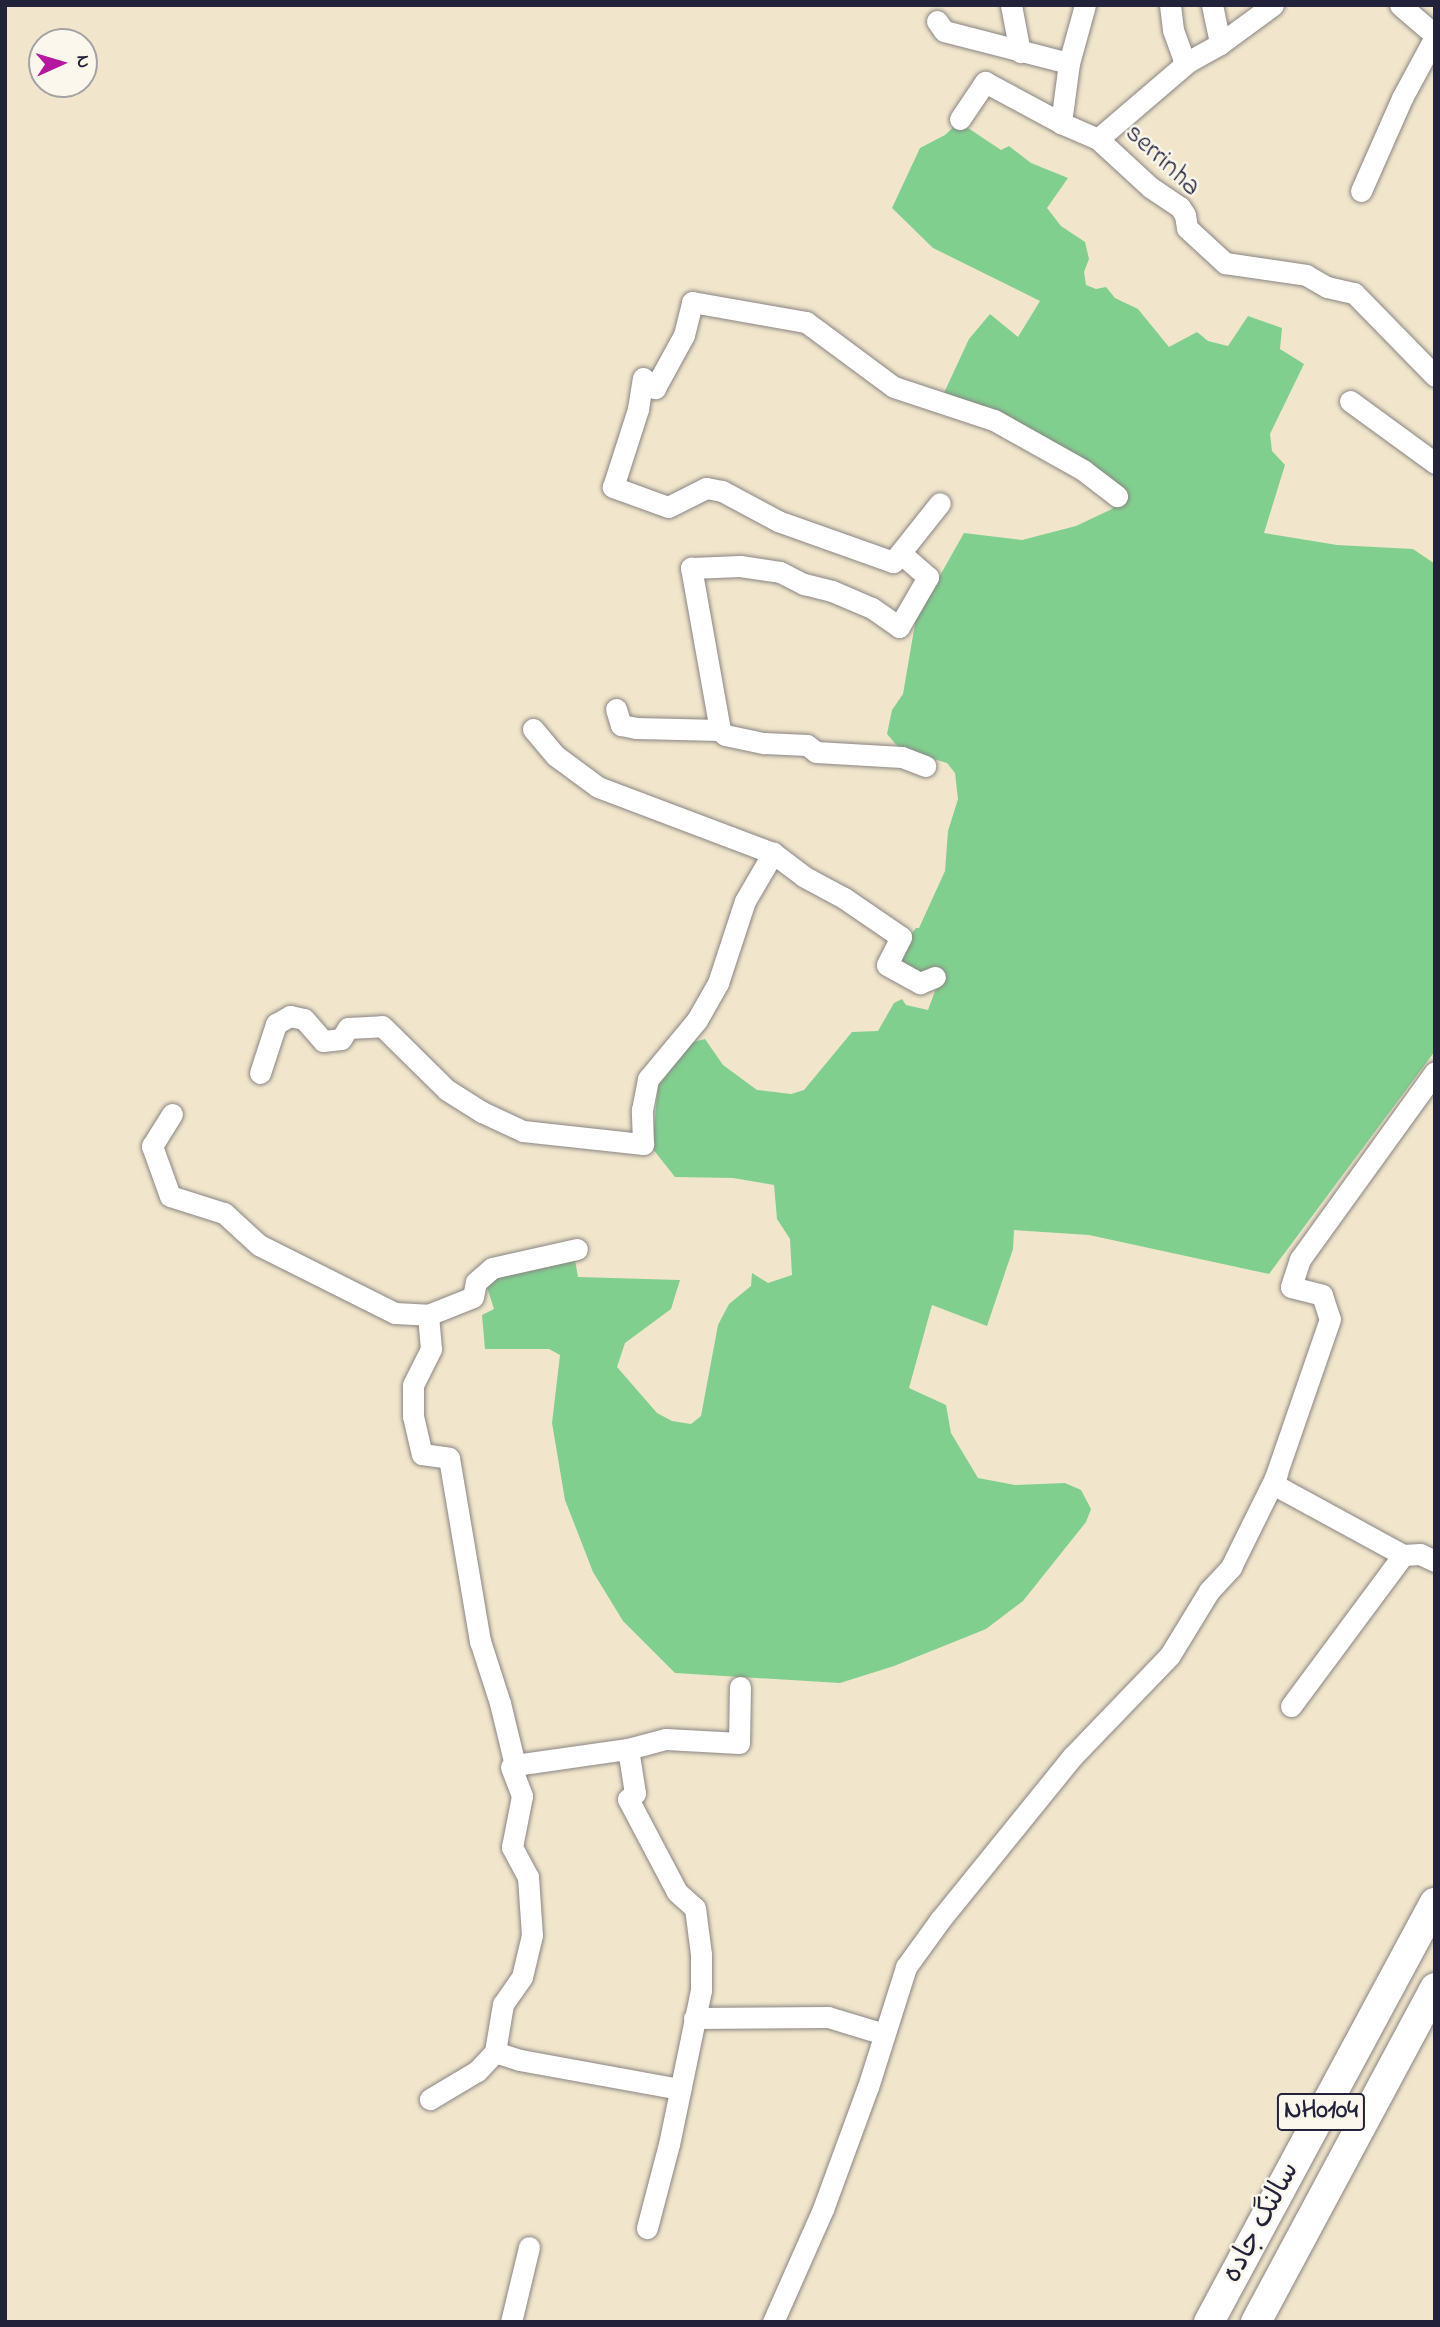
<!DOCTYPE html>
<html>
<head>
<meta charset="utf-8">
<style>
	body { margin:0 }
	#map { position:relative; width:1440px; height:2327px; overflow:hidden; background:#f1e6cb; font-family:"Indie Flower","Playpen Sans Arabic",sans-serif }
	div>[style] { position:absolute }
	.green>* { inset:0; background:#81cf8f }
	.roads { filter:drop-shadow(0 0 2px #8a8483) drop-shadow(0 0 2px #8a8483) }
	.minor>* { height:21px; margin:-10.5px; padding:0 10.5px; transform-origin:10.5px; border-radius:10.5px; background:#fff }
	.highway>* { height:30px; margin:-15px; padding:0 15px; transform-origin:15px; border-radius:15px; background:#fff }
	span { translate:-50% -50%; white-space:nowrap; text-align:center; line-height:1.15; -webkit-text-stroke:5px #fbf7ec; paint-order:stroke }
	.shield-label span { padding:2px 5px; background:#fbf7ec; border:2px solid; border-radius:5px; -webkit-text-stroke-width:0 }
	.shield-label { font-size:26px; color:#22223b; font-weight:700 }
	.street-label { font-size:28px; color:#22223b }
	.frame { position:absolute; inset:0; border:7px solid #22223b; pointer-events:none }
	.north { position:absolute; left:28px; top:28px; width:70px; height:70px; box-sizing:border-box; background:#fbf7ec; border:2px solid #a4a2a5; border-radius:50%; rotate:86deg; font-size:19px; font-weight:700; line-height:28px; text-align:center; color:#22223b }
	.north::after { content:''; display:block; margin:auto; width:24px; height:32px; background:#b5179e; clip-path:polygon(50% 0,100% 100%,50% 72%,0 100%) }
</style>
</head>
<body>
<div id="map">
	<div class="green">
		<div style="clip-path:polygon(959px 122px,1001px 150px,1009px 146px,1031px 163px,1068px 178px,1047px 208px,1061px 226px,1085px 242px,1089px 259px,1084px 272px,1086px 285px,1096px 289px,1106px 287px,1115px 298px,1138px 309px,1169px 347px,1197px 332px,1208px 341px,1228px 346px,1248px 316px,1282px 328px,1280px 349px,1304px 364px,1270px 434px,1272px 451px,1285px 465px,1264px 533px,1337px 545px,1413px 549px,1435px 564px,1435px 1051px,1269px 1274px,1089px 1235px,1014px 1230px,1013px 1249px,987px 1326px,932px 1305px,909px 1388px,946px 1405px,951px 1433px,978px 1478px,1015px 1485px,1065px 1483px,1081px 1490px,1091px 1509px,1086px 1522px,1023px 1601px,986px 1629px,894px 1666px,840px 1683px,675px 1673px,623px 1621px,593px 1572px,565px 1500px,552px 1423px,560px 1355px,549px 1349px,485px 1349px,482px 1315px,494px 1309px,486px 1284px,506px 1272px,575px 1260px,578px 1277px,680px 1280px,671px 1309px,625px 1343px,617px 1367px,657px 1413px,672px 1421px,691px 1424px,701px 1416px,718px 1325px,729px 1304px,751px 1286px,752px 1273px,768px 1283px,792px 1275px,790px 1239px,777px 1219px,774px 1185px,733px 1178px,675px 1177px,652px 1148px,658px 1086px,693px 1042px,705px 1039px,723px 1065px,757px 1090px,791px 1094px,804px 1090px,852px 1032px,878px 1031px,894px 1003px,902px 999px,906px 1005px,928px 1010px,938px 983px,898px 966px,897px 954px,916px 928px,919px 928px,945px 871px,948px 831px,958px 799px,955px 773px,947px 763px,900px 749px,887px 734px,892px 710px,903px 694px,916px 618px,964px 533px,1022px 540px,1076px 526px,1112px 509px,1126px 494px,943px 395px,969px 339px,990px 314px,1018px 337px,1040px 301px,933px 248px,892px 208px,920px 148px,945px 135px)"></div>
	</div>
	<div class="roads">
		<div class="minor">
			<div style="left:1011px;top:5px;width:48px;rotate:79.2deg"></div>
			<div style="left:1085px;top:5px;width:60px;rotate:105.4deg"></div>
			<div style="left:1069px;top:63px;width:61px;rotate:97.6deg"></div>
			<div style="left:1061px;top:123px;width:40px;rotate:23.4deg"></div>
			<div style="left:1170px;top:5px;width:25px;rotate:83deg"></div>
			<div style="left:1173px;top:30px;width:30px;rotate:70deg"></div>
			<div style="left:1183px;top:58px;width:7px;rotate:27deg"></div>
			<div style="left:1212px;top:5px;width:40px;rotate:78deg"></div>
			<div style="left:1273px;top:5px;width:66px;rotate:143.7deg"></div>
			<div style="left:1220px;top:44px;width:35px;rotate:151deg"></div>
			<div style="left:1189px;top:61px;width:120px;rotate:139.4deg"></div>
			<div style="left:1098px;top:139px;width:71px;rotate:42.7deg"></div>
			<div style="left:1150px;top:187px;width:36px;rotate:34deg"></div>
			<div style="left:1180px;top:207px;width:9px;rotate:58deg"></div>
			<div style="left:1185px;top:215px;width:13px;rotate:81deg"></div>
			<div style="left:1187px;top:228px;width:52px;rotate:42.6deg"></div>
			<div style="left:1225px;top:263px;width:82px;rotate:8.4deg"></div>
			<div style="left:1306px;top:275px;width:24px;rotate:30deg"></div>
			<div style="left:1327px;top:287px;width:28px;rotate:13deg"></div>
			<div style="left:1354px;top:293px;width:116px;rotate:45.7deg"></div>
			<div style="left:1400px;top:5px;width:46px;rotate:40.6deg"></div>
			<div style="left:937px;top:21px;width:12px;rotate:55deg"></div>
			<div style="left:944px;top:31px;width:129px;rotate:14.4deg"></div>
			<div style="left:960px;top:119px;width:45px;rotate:-56deg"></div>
			<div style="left:985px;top:82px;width:86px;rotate:28.3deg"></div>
			<div style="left:1361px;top:191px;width:102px;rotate:-66.2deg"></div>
			<div style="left:1402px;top:98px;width:69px;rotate:-61.6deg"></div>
			<div style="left:1350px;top:401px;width:105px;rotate:36.1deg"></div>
			<div style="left:893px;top:562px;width:75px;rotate:-51.5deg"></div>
			<div style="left:616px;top:709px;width:17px;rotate:73deg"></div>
			<div style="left:621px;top:725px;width:15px;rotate:11deg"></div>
			<div style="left:636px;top:728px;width:84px;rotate:1.4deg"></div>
			<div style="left:720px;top:730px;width:7px;rotate:45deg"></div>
			<div style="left:725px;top:735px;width:40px;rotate:12deg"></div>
			<div style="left:764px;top:743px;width:43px;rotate:2.7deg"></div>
			<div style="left:807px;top:745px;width:11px;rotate:38deg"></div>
			<div style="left:816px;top:752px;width:86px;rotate:3.3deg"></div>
			<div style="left:902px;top:757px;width:25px;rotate:21deg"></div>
			<div style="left:533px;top:729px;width:35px;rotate:50deg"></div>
			<div style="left:556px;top:756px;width:52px;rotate:36.4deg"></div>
			<div style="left:598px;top:787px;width:187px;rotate:20.7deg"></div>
			<div style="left:773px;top:853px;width:38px;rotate:37deg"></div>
			<div style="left:803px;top:876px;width:47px;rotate:28.2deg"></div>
			<div style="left:844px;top:898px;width:69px;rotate:34.4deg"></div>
			<div style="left:901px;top:937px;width:31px;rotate:117deg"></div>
			<div style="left:887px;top:965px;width:38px;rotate:29deg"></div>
			<div style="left:920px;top:983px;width:16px;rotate:-22deg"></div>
			<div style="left:720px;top:730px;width:165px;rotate:-100.1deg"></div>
			<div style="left:691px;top:568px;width:49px;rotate:-2.3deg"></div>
			<div style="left:740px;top:566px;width:40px;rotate:8.5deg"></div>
			<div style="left:780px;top:572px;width:27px;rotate:27deg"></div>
			<div style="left:804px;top:584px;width:29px;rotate:14deg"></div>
			<div style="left:832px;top:591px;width:43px;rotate:23deg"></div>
			<div style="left:872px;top:608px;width:33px;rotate:35deg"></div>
			<div style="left:899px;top:627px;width:58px;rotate:-59.9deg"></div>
			<div style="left:928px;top:577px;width:35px;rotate:-139deg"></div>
			<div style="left:902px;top:554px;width:12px;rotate:138deg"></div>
			<div style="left:893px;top:562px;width:122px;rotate:-160.4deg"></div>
			<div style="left:778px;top:521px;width:64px;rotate:-151.8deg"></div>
			<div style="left:722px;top:491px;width:16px;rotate:-169deg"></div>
			<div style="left:706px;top:488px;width:42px;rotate:153.4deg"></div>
			<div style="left:668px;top:507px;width:59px;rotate:-160deg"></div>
			<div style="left:613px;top:487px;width:82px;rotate:-72.2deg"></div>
			<div style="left:638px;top:409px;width:31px;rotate:-81deg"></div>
			<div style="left:643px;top:378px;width:16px;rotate:40deg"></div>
			<div style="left:655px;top:388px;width:60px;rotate:-61.3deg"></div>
			<div style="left:684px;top:335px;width:34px;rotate:-76deg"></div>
			<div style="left:692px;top:302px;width:116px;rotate:10deg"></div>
			<div style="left:806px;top:322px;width:109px;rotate:36.5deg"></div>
			<div style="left:894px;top:387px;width:105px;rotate:18.3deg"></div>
			<div style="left:994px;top:420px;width:102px;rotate:29.3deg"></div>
			<div style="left:1083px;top:470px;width:43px;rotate:37.4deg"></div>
			<div style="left:1435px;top:1072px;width:231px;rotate:125.8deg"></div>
			<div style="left:1300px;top:1259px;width:29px;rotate:108deg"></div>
			<div style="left:1291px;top:1287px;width:32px;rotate:14deg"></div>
			<div style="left:1322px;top:1295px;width:25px;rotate:72deg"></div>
			<div style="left:1330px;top:1319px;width:175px;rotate:109.1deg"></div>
			<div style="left:1273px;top:1484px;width:148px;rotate:28.6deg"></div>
			<div style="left:1403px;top:1555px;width:17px;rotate:-3deg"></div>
			<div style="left:1420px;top:1554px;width:17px;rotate:25deg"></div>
			<div style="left:260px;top:1073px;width:52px;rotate:-71.9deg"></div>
			<div style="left:276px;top:1024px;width:16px;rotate:-30deg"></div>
			<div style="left:290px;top:1016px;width:14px;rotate:12deg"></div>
			<div style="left:304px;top:1019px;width:29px;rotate:49deg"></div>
			<div style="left:323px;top:1041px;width:18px;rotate:-6deg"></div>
			<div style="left:341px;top:1039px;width:13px;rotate:-58deg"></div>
			<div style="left:348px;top:1028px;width:34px;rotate:-3deg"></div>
			<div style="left:382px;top:1026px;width:91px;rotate:44.6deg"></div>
			<div style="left:447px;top:1090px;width:41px;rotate:32.2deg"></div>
			<div style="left:482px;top:1112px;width:45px;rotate:24.9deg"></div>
			<div style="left:523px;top:1131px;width:121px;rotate:6.2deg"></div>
			<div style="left:643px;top:1144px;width:34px;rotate:-92deg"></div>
			<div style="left:642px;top:1110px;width:32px;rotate:-79deg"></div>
			<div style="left:648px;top:1079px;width:77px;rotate:-50.3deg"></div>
			<div style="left:697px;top:1020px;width:43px;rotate:-60.4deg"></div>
			<div style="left:718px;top:983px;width:86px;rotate:-71.8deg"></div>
			<div style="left:745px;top:901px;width:56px;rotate:-59.7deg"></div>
			<div style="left:172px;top:1114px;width:38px;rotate:122deg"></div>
			<div style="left:152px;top:1146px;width:53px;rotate:70.2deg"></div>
			<div style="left:170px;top:1196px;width:57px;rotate:17.5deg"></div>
			<div style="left:224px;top:1213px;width:47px;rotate:42.4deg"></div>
			<div style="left:259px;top:1245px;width:152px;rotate:26.6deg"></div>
			<div style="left:395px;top:1313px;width:33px;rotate:3deg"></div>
			<div style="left:428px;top:1315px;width:48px;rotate:-21.8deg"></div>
			<div style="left:473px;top:1297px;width:15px;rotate:-79deg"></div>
			<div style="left:476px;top:1282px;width:21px;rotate:-41deg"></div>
			<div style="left:492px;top:1268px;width:87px;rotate:-12.6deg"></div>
			<div style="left:428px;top:1315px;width:34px;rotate:85deg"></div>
			<div style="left:431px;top:1349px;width:40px;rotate:116.6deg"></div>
			<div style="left:413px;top:1385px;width:31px;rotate:90deg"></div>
			<div style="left:413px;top:1416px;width:39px;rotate:77deg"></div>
			<div style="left:422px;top:1454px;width:27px;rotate:8deg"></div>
			<div style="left:449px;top:1458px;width:186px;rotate:80.4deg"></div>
			<div style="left:480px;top:1641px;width:65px;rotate:72.1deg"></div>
			<div style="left:500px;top:1703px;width:64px;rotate:76.4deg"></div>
			<div style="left:515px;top:1765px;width:4px;rotate:153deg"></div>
			<div style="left:511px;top:1767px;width:31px;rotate:69deg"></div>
			<div style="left:522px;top:1796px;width:52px;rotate:101.1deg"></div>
			<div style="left:512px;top:1847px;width:34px;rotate:62deg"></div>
			<div style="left:528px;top:1877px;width:58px;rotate:86.1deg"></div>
			<div style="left:532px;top:1935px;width:43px;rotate:103.4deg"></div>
			<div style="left:522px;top:1977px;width:33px;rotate:125deg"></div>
			<div style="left:503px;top:2004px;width:49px;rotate:99.5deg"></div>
			<div style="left:495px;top:2052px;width:26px;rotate:133deg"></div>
			<div style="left:477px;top:2071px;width:55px;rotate:149.2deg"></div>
			<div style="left:1291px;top:1706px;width:188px;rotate:-53.4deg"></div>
			<div style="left:628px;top:1749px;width:45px;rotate:81deg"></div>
			<div style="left:635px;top:1793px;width:9px;rotate:139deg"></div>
			<div style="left:628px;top:1799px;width:105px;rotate:62.2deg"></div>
			<div style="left:677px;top:1892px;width:24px;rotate:42deg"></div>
			<div style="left:695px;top:1908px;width:46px;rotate:82.6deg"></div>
			<div style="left:701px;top:1954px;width:36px;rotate:90deg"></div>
			<div style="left:701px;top:1990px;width:157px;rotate:101.7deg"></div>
			<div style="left:669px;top:2144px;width:87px;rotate:104.7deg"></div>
			<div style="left:515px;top:1765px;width:114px;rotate:-8.1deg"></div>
			<div style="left:628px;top:1749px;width:39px;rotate:-15deg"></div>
			<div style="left:666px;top:1739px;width:73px;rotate:3.1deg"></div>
			<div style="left:739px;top:1743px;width:56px;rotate:-89deg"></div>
			<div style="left:694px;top:2018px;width:134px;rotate:-0.4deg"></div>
			<div style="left:828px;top:2017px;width:59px;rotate:16.9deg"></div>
			<div style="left:495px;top:2052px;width:26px;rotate:18deg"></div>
			<div style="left:520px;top:2060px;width:163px;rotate:10.3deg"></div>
			<div style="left:511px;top:2322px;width:77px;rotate:-76.5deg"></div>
			<div style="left:773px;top:2322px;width:124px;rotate:-66.1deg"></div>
			<div style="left:823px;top:2209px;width:130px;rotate:-69.8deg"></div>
			<div style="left:868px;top:2087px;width:126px;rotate:-72.4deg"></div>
			<div style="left:906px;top:1967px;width:58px;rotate:-54.1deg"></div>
			<div style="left:940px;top:1920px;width:210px;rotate:-51deg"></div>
			<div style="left:1072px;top:1757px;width:141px;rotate:-46.1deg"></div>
			<div style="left:1170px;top:1655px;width:75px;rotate:-58.6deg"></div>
			<div style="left:1209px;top:1591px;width:33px;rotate:-47deg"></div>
			<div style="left:1231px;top:1567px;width:104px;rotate:-63.7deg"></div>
		</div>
		<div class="highway">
			<div style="left:1209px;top:2322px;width:476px;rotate:-61.7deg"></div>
			<div style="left:1256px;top:2322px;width:379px;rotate:-61.8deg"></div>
		</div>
	</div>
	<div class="shield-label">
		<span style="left:1321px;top:2112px">NH0104</span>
	</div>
	<div class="street-label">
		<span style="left:1162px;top:161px;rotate:43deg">serrinha</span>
		<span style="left:1262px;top:2223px;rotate:-62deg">سالنگ جاده</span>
	</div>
	<div class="frame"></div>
	<div class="north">N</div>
</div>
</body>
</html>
